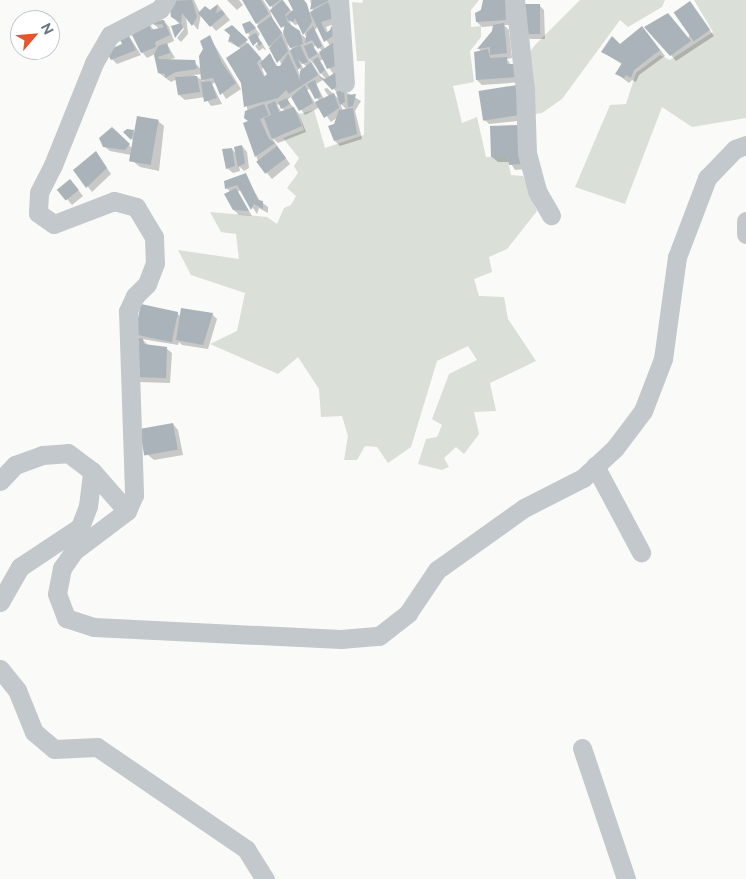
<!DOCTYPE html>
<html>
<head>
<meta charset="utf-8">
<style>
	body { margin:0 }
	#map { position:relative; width:746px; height:879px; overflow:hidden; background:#fafaf8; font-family:Raleway,sans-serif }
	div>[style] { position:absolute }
	.green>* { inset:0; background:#dadfd7 }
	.shadow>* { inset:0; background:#0003 }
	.building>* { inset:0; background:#aab3b9; transform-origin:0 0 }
	.minor>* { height:19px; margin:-9.5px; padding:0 9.5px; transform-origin:9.5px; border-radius:9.5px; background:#c3c8cc }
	span { translate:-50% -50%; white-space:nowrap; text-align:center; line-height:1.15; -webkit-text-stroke:5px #fff; paint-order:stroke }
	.north { position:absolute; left:10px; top:10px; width:50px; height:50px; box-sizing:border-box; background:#fff; border:1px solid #c1c8cd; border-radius:50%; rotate:63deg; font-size:14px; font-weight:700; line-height:20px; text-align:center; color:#657683 }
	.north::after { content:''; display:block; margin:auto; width:18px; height:22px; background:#e4572e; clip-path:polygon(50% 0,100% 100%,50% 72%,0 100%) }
</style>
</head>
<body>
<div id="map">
	<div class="green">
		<div style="clip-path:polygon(363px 0,479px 0,471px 10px,471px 27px,481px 26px,481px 37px,470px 51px,474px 82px,453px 86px,462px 123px,477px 117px,486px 157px,507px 157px,511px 175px,523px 176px,537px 211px,507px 249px,489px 257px,492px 272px,474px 279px,479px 296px,504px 297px,508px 319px,536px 361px,490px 383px,496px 411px,474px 412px,479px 434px,464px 454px,456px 447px,444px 458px,449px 467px,442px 470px,418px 464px,426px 439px,437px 437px,442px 425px,432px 419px,449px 374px,477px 360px,468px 346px,437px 361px,411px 447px,388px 463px,377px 447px,365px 446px,357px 460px,344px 460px,348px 436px,342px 416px,321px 417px,319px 389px,298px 357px,278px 374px,210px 344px,237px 331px,245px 293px,191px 275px,178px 250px,239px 259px,236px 234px,221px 232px,210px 212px,267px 217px,277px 224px,284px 208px,291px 205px,296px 196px,287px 188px,298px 173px,294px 166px,299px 158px,283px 138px,304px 130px,299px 114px,314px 110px,325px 148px,364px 135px,365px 61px,357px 61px,352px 2px,362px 3px)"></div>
		<div style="clip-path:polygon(580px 0,665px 0,662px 7px,628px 27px,620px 20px,562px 99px,542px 113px,535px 114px,522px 62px,536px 44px)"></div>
		<div style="clip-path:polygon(694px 0,746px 0,746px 118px,692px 127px,662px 107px,625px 204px,575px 187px,610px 105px,626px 104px,636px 73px,660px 55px,670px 60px,713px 32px)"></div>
	</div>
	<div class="shadow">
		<div style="clip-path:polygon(172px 0,194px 0,200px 13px,210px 12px,218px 5px,230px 20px,216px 31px,201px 14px,198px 30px,186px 16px,188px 34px,181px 42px,177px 38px,184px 29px,172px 16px)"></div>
		<div style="clip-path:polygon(227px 0,239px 0,243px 5px,237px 10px)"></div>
		<div style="clip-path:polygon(evenodd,243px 0,263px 0,270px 11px,273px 9px,268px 0,283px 0,292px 12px,295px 11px,289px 0,304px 0,310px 13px,313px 11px,310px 0,332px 0,344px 91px,361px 101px,355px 111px,362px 139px,340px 146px,335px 141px,338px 117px,331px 122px,320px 107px,305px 115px,292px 96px,287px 100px,299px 114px,306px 132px,278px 143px,271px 137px,290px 164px,272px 179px,267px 173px,258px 161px,245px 124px,250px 122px,242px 83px,242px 49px,229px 42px,232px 26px,263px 61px,270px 55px,278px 67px,282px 65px,243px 0,270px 11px,286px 30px,283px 34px,273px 20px,270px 11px,243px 0,289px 19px,295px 25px,300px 24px,307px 39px,292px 27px,289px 19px,243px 0,334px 24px,328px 33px,326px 27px,334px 24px,243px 0,318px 26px,330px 46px,325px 49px,315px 30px,318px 26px,243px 0,287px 44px,293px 50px,290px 51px,287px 44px,243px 0,317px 45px,322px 51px,319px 54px,313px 47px,317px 45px,243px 0,307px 56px,338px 94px,340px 100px,327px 88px,324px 89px,329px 97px,324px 99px,316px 84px,323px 80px,307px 56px,243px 0,323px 59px,334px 75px,330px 77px,320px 61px,323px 59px,243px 0,299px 60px,307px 67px,304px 70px,299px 60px,243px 0,296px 65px,302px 71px,301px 78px,296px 65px,243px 0,264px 67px,269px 74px,265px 77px,262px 69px,264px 67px,243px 0,311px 88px,319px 101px,315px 103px,307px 90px,311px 88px,243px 0,340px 103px,346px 109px,352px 109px,343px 111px,340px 103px,243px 0,280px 104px,282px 108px,285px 111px,282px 113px,277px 105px,280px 104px)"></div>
		<div style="clip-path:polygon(484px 0,508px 0,510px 25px,504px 25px,509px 30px,512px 58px,507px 59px,522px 82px,482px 85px,477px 80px,482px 52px,479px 49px,493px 32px,494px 26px,482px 27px,477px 22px)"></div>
		<div style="clip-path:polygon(690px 3px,714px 36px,676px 61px,671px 55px,689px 37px)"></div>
		<div style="clip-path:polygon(539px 5px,544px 10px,545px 39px,530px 39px,525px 34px)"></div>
		<div style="clip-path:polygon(evenodd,147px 21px,154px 30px,159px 29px,155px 25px,164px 21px,169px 27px,174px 41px,167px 44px,175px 58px,168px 60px,194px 62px,201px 69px,209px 36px,241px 89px,226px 99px,216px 82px,212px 84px,222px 104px,211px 106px,205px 97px,185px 100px,179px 95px,177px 79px,171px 82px,159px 73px,155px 54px,147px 58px,142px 52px,147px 21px,202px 74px,202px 79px,205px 82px,194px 75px,202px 74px)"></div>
		<div style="clip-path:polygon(244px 25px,255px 28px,260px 34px,254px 44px)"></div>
		<div style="clip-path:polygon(127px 33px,141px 55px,117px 64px,112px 59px,123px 45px)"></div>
		<div style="clip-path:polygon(647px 33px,665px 56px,639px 75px,636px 82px,632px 80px,629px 83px,617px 74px,623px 65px,603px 52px)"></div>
		<div style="clip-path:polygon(261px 41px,266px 50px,265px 50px,263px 48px,259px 51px,255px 46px)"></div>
		<div style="clip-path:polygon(480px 91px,526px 120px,489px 124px,483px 118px)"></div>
		<div style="clip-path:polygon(158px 121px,164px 126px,159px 171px,140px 167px,134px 162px,136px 143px,126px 133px,133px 131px,136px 134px)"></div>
		<div style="clip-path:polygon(491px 127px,527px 169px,515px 170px,510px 162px,498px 162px,492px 157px)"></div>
		<div style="clip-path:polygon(112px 129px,134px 150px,131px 155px,110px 151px,104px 146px)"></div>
		<div style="clip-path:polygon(242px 146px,247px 152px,249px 168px,244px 171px,239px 166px,240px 171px,233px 173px,227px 168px,232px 149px,237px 155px)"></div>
		<div style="clip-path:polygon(96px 152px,111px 174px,92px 192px,75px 170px)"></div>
		<div style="clip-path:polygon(245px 175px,260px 201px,268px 207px,268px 213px,259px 208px,257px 214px,241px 190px,237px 192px,252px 216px,239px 215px,234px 210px,231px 192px,226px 188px)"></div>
		<div style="clip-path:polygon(75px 186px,83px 196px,72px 205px,67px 199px)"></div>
		<div style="clip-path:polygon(177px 313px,181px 317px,212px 314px,217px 319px,208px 349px,182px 345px,179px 342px,178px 345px,142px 339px,148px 345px,166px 348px,172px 353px,170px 383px,138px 382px,141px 339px,136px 334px)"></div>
		<div style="clip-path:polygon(173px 424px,178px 430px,183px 455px,154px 460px,148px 455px)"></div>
	</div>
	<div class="building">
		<div style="clip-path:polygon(192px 0,197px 17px,192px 26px,182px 13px,181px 23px,171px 17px,169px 1px)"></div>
		<div style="clip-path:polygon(242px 0,261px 0,269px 14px,256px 24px)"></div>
		<div style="clip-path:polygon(265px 0,280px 0,270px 7px)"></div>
		<div style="clip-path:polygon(282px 0,290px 10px,285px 15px,288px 23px,300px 31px,303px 44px,290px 48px,283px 32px,285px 25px,281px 28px,270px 10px)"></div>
		<div style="clip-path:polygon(288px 0,304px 0,307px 4px,312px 22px,303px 35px,295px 18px,293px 22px,288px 20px,286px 16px,293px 10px)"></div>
		<div style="clip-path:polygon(312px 0,328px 0,328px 1px,310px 10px)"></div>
		<div style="clip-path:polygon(483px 0,505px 0,506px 20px,476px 22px,475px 13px,481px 10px)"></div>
		<div style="left:690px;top:1px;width:35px;height:20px;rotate:55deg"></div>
		<div style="clip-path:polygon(328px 2px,334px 18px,321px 22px,326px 33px,330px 30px,334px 21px,339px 32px,324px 42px,310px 12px)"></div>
		<div style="clip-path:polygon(218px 4px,216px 13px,222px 10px,225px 14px,210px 27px,198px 13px,205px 6px,210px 10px)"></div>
		<div style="left:523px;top:4px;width:17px;height:30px"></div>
		<div style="clip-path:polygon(668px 13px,691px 41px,670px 56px,644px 27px)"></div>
		<div style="clip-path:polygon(271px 16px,282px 33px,269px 47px,257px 26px)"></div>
		<div style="clip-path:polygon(148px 19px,151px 30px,164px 27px,162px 24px,154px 25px,152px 21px,164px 20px,170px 35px,155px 42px,156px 47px,141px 53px,129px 29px)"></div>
		<div style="clip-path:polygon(250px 21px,256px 28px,246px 34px,242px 24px)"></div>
		<div style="clip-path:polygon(181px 23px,183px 28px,175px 38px,171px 26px)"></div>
		<div style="clip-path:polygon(504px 23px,507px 53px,490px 55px,490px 47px,477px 49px,492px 31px,493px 25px)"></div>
		<div style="clip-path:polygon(232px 25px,248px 40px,238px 47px,231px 41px,228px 42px,230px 35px,224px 30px)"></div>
		<div style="clip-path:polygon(313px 26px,322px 46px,318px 49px,312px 40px,305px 43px,307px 32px)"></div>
		<div style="clip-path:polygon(642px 26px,660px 50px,634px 70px,631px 78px,626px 75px,624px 78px,615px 74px,622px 63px,601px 52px,612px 36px,620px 44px)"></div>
		<div style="clip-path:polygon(127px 32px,136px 50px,111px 60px,106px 51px,122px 44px,119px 37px)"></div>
		<div style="clip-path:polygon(256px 33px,262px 44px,259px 46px,257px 42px,253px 46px,248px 37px)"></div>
		<div style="clip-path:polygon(210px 35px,222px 63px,236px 83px,220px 95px,213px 78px,201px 80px,199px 56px,203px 49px,200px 41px)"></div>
		<div style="clip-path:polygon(281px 35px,288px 51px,277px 63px,269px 48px)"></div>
		<div style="clip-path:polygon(337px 40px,339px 65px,327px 69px,319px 52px)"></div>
		<div style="clip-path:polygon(167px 43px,170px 53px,158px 57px,159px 59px,195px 60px,197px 69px,176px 72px,165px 78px,165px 74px,158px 73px,154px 55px,158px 46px)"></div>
		<div style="clip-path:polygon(248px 43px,261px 58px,257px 63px,264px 77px,267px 74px,260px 63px,270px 53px,276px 66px,280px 66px,288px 53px,300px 80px,300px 71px,311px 62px,318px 75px,289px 94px,286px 90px,278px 98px,244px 107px,241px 83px,226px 58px)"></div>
		<div style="clip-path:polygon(312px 43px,317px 54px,309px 59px,304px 46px)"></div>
		<div style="clip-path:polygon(300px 45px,308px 62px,302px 64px,297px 58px,301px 66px,298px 70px,290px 50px)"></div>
		<div style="clip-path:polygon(488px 49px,490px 58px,507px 57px,507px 64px,516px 64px,518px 77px,476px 80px,474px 52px)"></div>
		<div style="clip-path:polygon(318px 57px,325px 70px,320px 74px,313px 60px)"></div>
		<div style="clip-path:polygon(339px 70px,343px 82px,332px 90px,319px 76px,325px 79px)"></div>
		<div style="clip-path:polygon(197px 76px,200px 92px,178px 95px,175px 77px)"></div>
		<div style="clip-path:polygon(315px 80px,321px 97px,315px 99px,307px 84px)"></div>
		<div style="clip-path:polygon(211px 81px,217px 98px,204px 102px,201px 82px)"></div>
		<div style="clip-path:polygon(305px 85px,313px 103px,299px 111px,291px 97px)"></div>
		<div style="left:517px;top:85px;width:30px;height:39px;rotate:81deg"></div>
		<div style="clip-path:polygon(344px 89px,345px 102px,340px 105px,336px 92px)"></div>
		<div style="clip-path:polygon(334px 93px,339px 108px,324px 118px,315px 102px)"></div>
		<div style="clip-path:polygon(356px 94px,353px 106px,348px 107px,347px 95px)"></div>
		<div style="clip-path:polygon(287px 98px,290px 104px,281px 109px,278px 102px)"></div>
		<div style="clip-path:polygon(275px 101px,279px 112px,294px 107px,302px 126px,272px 139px,264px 118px,271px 115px,267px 105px)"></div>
		<div style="clip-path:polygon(264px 104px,269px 115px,260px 119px,269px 139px,275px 143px,255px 157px,243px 123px,248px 121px,244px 118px,245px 111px)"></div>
		<div style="clip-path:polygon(353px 108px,357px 134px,334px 141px,328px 126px,334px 124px,339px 110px)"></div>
		<div style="left:137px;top:116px;width:22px;height:46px;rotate:10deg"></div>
		<div style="clip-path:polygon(518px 125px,522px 164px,509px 165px,507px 157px,491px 157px,490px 126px)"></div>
		<div style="clip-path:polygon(112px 127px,130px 144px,125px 150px,103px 147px,99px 138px)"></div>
		<div style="clip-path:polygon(127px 129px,134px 130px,131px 140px,123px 132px)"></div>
		<div style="clip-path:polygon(242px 145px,245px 163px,238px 167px,234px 147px)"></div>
		<div style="left:277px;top:146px;width:15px;height:26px;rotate:53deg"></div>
		<div style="clip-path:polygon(232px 148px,235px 166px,226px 169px,222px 149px)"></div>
		<div style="clip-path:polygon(96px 151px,107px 168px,86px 188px,73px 170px)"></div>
		<div style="clip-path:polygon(246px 173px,258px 200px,263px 201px,263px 209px,254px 204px,251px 210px,237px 185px,225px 189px,224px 181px)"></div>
		<div style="left:70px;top:179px;width:14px;height:17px;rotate:51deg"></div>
		<div style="clip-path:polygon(236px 188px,249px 211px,233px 210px,224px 194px)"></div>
		<div style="left:141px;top:304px;width:38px;height:31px;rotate:12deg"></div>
		<div style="clip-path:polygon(181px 308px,213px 313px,203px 345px,176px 340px)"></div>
		<div style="clip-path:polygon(135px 336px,143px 339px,144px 344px,167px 347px,166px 378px,132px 377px)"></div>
		<div style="left:173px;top:423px;width:27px;height:34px;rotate:80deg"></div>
	</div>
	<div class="minor">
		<div style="left:166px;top:0;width:11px;rotate:124deg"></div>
		<div style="left:160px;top:9px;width:56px;rotate:152.5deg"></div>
		<div style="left:110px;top:35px;width:32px;rotate:120deg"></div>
		<div style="left:94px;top:63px;width:110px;rotate:111.9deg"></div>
		<div style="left:53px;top:165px;width:31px;rotate:117deg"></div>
		<div style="left:39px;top:193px;width:20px;rotate:93deg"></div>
		<div style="left:38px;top:213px;width:19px;rotate:35deg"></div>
		<div style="left:54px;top:224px;width:64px;rotate:-21deg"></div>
		<div style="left:114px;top:201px;width:23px;rotate:15deg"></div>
		<div style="left:136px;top:207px;width:35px;rotate:59deg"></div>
		<div style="left:154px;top:237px;width:26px;rotate:88deg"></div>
		<div style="left:155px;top:263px;width:22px;rotate:111deg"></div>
		<div style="left:147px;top:284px;width:17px;rotate:135deg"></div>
		<div style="left:135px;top:296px;width:17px;rotate:115deg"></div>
		<div style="left:128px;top:311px;width:184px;rotate:88.1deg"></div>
		<div style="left:134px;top:495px;width:17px;rotate:114deg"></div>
		<div style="left:127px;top:511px;width:66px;rotate:143deg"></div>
		<div style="left:74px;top:551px;width:21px;rotate:125deg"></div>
		<div style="left:62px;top:568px;width:26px;rotate:101deg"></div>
		<div style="left:57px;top:594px;width:26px;rotate:69deg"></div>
		<div style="left:66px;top:618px;width:29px;rotate:18deg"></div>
		<div style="left:94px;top:627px;width:247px;rotate:2.8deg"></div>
		<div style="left:341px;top:639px;width:38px;rotate:-5deg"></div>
		<div style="left:379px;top:636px;width:37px;rotate:-38deg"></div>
		<div style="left:408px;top:613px;width:52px;rotate:-56deg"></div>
		<div style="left:437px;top:570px;width:107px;rotate:-35.5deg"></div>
		<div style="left:524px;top:508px;width:66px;rotate:-27deg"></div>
		<div style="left:583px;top:478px;width:44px;rotate:-43.2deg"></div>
		<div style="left:615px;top:448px;width:46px;rotate:-52.9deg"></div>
		<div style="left:643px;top:411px;width:56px;rotate:-69deg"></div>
		<div style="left:663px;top:359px;width:103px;rotate:-82.2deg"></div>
		<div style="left:677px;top:257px;width:85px;rotate:-69.2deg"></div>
		<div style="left:707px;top:178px;width:40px;rotate:-46deg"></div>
		<div style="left:735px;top:149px;width:12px;rotate:-20deg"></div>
		<div style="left:339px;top:0;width:83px;rotate:85.9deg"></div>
		<div style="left:515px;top:0;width:91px;rotate:83.7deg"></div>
		<div style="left:525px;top:90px;width:63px;rotate:88.2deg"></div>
		<div style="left:527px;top:153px;width:39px;rotate:75deg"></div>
		<div style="left:537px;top:191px;width:28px;rotate:60deg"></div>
		<div style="left:746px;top:221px;width:13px;rotate:90deg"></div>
		<div style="left:595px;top:466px;width:98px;rotate:61.9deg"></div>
		<div style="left:0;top:481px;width:22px;rotate:-47deg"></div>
		<div style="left:15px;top:465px;width:29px;rotate:-20deg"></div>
		<div style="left:42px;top:455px;width:26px;rotate:-4deg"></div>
		<div style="left:68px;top:453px;width:30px;rotate:37deg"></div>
		<div style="left:92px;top:471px;width:53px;rotate:48.8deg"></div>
		<div style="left:0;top:602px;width:40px;rotate:-60.3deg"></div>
		<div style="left:20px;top:567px;width:72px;rotate:-33.7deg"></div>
		<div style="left:80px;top:527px;width:22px;rotate:-69deg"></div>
		<div style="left:88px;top:506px;width:35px;rotate:-83deg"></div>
		<div style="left:0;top:669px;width:27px;rotate:51deg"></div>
		<div style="left:17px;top:690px;width:45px;rotate:68deg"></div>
		<div style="left:34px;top:732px;width:26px;rotate:40deg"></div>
		<div style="left:54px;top:749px;width:43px;rotate:-2.7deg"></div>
		<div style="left:97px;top:747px;width:181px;rotate:34.4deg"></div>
		<div style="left:246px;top:849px;width:36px;rotate:58deg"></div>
		<div style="left:582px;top:748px;width:138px;rotate:71.4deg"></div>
	</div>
	<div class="north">N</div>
</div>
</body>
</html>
